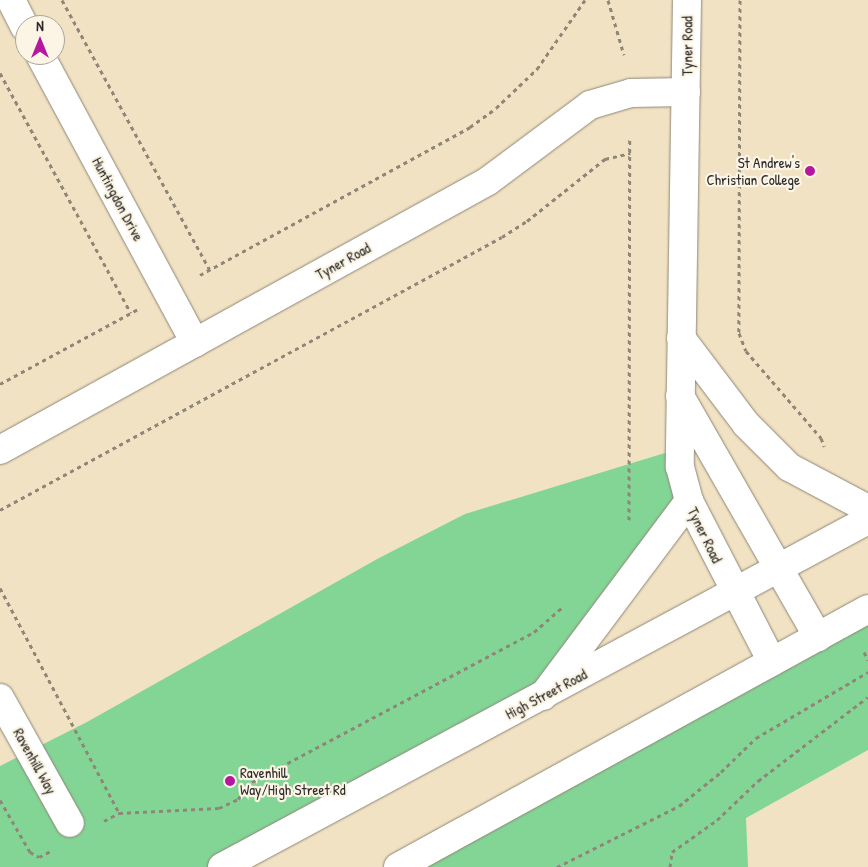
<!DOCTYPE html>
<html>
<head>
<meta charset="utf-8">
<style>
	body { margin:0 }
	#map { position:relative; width:868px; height:867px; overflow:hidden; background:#f1e2c3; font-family:"Patrick Hand",sans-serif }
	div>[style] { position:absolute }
	.green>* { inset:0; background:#83d596 }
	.path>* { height:3px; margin-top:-1.5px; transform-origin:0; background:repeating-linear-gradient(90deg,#8e8677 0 4px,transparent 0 8px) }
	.roads { filter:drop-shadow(0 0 1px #8e8677) drop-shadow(0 0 1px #8e8677) }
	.minor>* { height:28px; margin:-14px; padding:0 14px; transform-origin:14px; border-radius:14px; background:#fff }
	.secondary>* { height:28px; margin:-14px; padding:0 14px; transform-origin:14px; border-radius:14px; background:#fff }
	.primary>* { height:28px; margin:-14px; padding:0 14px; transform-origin:14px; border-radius:14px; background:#fff }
	.dots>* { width:14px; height:14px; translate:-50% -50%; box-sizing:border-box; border:2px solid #fcf5e5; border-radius:50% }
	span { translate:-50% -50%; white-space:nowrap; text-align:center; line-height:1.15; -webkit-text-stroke:4.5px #fcf5e5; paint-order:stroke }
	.street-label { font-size:15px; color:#2b2b2b }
	.poi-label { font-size:15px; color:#2b2b2b }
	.right { translate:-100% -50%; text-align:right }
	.left { translate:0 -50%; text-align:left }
	.north { position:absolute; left:15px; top:15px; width:50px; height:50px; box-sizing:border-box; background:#fcf5e5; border:1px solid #a8a49b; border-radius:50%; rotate:0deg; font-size:14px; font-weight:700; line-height:20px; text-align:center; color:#2b2b2b }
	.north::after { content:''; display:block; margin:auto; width:18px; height:22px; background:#b5179e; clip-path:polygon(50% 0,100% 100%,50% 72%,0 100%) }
</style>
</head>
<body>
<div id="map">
	<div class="green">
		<div style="clip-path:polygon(678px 449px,689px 501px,543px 696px,222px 867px,0 867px,0 766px,87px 722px,379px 558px,465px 514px)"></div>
		<div style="clip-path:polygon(868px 609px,868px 750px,746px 818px,748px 867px,398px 867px)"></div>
	</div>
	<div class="path">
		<div style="left:62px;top:0;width:307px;rotate:61.3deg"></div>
		<div style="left:608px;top:0;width:57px;rotate:73.8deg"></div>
		<div style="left:740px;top:0;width:333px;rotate:90.2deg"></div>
		<div style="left:739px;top:333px;width:19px;rotate:69deg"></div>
		<div style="left:746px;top:351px;width:115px;rotate:49.2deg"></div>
		<div style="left:821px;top:438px;width:9px;rotate:69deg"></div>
		<div style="left:0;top:73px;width:273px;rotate:61.4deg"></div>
		<div style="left:200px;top:275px;width:308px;rotate:-28.7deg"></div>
		<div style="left:470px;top:127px;width:32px;rotate:-36deg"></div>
		<div style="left:496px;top:108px;width:57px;rotate:-43.6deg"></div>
		<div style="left:537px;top:69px;width:84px;rotate:-55.2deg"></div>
		<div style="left:0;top:384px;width:157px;rotate:-28.5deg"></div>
		<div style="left:0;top:510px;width:571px;rotate:-28.54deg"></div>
		<div style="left:502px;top:237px;width:30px;rotate:-33deg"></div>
		<div style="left:527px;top:221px;width:100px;rotate:-38.5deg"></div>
		<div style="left:605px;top:159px;width:26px;rotate:-13deg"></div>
		<div style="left:629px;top:520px;width:382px;rotate:-89.9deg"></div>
		<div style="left:0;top:588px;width:255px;rotate:62.1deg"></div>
		<div style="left:864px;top:652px;width:9px;rotate:63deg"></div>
		<div style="left:0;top:800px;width:60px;rotate:60deg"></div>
		<div style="left:30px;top:852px;width:10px;rotate:29deg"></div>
		<div style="left:39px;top:857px;width:13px;rotate:-27deg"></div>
		<div style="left:104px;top:821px;width:17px;rotate:-28deg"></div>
		<div style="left:119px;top:813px;width:100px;rotate:-2.9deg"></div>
		<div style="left:219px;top:808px;width:21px;rotate:-25deg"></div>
		<div style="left:238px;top:799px;width:22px;rotate:-51deg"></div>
		<div style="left:252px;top:782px;width:319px;rotate:-28deg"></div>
		<div style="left:534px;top:632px;width:37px;rotate:-41deg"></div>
		<div style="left:557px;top:867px;width:136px;rotate:-26.6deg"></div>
		<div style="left:679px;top:806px;width:54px;rotate:-39deg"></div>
		<div style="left:721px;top:772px;width:49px;rotate:-44.2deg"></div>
		<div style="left:756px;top:738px;width:130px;rotate:-30.5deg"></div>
		<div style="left:670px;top:867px;width:15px;rotate:-82deg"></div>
		<div style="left:672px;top:852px;width:55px;rotate:-35.4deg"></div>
		<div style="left:717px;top:820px;width:57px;rotate:-43.6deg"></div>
		<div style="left:758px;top:781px;width:138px;rotate:-37.4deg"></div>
	</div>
	<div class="roads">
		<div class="minor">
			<div style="left:11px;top:0;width:30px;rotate:63deg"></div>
			<div style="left:40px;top:55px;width:327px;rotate:61.7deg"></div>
			<div style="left:0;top:450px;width:557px;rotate:-28.86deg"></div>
			<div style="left:488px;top:181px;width:127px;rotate:-36.7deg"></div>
			<div style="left:590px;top:105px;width:43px;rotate:-16.3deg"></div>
			<div style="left:631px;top:93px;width:55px;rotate:-1deg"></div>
			<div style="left:0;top:698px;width:143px;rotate:60.8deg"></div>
		</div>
		<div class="secondary">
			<div style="left:687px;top:0;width:467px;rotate:90.9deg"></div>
			<div style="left:680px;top:467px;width:35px;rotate:75deg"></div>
			<div style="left:689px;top:501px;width:181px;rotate:62.7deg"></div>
			<div style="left:681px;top:338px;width:108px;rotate:52.9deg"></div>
			<div style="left:746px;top:424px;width:61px;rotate:45deg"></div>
			<div style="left:789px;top:467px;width:89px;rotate:28deg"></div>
			<div style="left:680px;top:396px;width:278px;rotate:60.2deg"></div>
			<div style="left:543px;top:696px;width:244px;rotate:-53.2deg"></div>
		</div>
		<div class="primary">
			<div style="left:222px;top:867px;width:733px;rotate:-28.24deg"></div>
			<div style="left:398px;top:867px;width:536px;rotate:-28.76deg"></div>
		</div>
	</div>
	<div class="dots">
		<div style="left:810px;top:171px;background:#b5179e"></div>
		<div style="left:230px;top:781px;background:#b5179e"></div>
	</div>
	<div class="street-label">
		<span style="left:687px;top:46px;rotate:-90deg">Tyner Road</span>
		<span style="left:118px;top:199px;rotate:62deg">Huntingdon Drive</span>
		<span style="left:343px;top:261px;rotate:-29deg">Tyner Road</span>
		<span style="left:705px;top:535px;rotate:64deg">Tyner Road</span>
		<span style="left:546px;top:694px;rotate:-28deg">High Street Road</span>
		<span style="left:35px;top:761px;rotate:61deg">Ravenhill Way</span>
	</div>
	<div class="poi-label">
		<span class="right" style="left:800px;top:171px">St Andrew's<br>Christian College</span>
		<span class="left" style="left:240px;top:781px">Ravenhill<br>Way/High Street Rd</span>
	</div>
	<div class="north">N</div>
</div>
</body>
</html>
